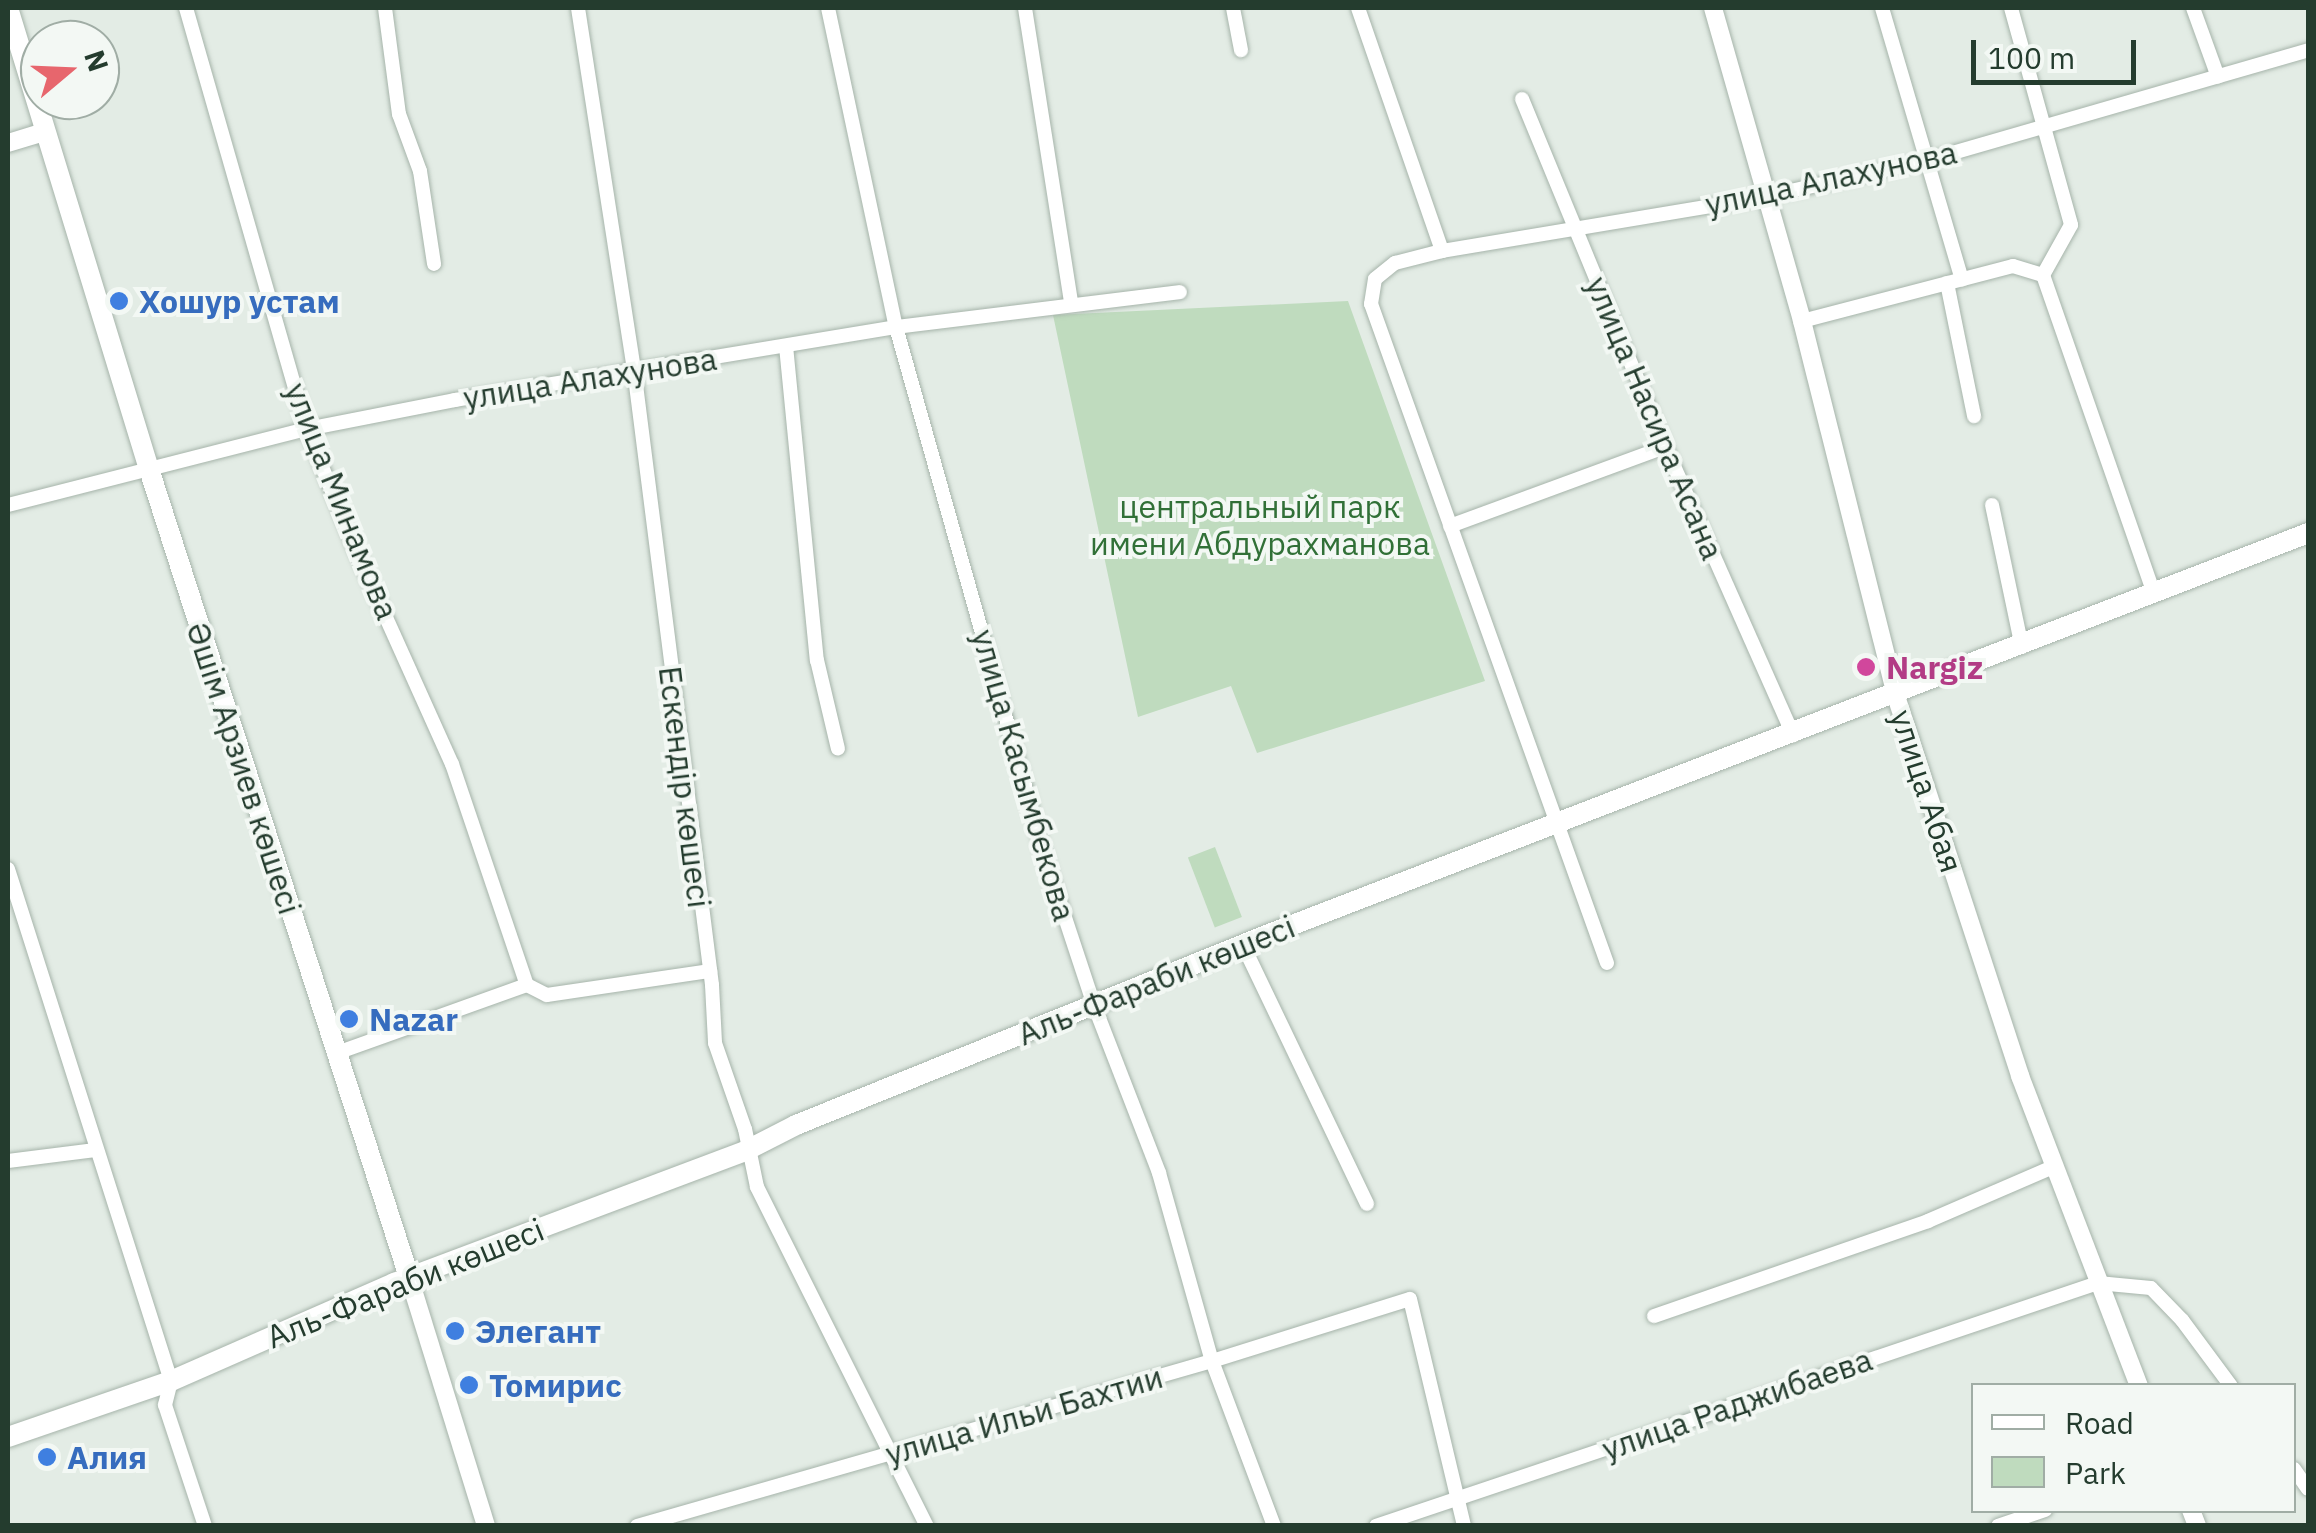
<!DOCTYPE html>
<html>
<head>
<meta charset="utf-8">
<style>
	body { margin:0 }
	#map { position:relative; width:2316px; height:1533px; overflow:hidden; background:#e3ece5; font-family:"IBM Plex Sans",sans-serif }
	div>[style] { position:absolute }
	.green>* { inset:0; background:#bfdbbe; transform-origin:0 0 }
	.roads { filter:drop-shadow(0 0 2px #a6b4aa) drop-shadow(0 0 2px #a6b4aa) }
	.minor>* { height:14px; margin:-7px; padding:0 7px; transform-origin:7px; border-radius:7px; background:#fff }
	.tertiary>* { height:18px; margin:-9px; padding:0 9px; transform-origin:9px; border-radius:9px; background:#fff }
	.secondary>* { height:20px; margin:-10px; padding:0 10px; transform-origin:10px; border-radius:10px; background:#fff }
	.dots>* { width:28px; height:28px; translate:-50% -50%; box-sizing:border-box; border:5px solid #f3f8f4; border-radius:50% }
	span { translate:-50% -50%; white-space:nowrap; text-align:center; line-height:1.15; -webkit-text-stroke:8px #f3f8f4; paint-order:stroke }
	.street-label { font-size:32px; color:#243c2e }
	.shop-label { font-size:32px; color:#366cbe; font-weight:700 }
	.left { translate:0 -50%; text-align:left }
	.park-label { font-size:32px; color:#317037 }
	.hotel-label { font-size:32px; color:#b23c85; font-weight:700 }
	.frame { position:absolute; inset:0; border:10px solid #243c2e; pointer-events:none }
	.legend { position:absolute; left:1971px; top:1383px; width:325px; height:130px; box-sizing:border-box; background:#f3f8f4; border:2px solid #a0ada5; margin:0; padding:12px 18px; list-style:none; font-size:30px; color:#243c2e }
	.legend li { display:flex; align-items:center; gap:20px; height:50px }
	.legend b { width:50px; border:2px solid #a0ada5 }
	.north { position:absolute; left:20px; top:20px; width:100px; height:100px; box-sizing:border-box; background:#f3f8f4; border:2px solid #a0ada5; border-radius:50%; rotate:71deg; font-size:28px; font-weight:700; line-height:40px; text-align:center; color:#243c2e }
	.north::after { content:''; display:block; margin:auto; width:35px; height:45px; background:#e7666d; clip-path:polygon(50% 0,100% 100%,50% 72%,0 100%) }
	.scale { position:absolute; left:1971px; top:40px; width:165px; height:45px; box-sizing:border-box; border:5px solid #243c2e; border-top:0; padding-left:12px; font-size:30px; line-height:35px; white-space:nowrap; color:#243c2e; -webkit-text-stroke:8px #f3f8f4; paint-order:stroke }
</style>
</head>
<body>
<div id="map">
	<div class="green">
		<div style="clip-path:polygon(1348px 301px,1485px 681px,1257px 753px,1231px 686px,1138px 717px,1053px 315px)"></div>
		<div style="left:1215px;top:847px;width:75px;height:29px;rotate:69deg"></div>
	</div>
	<div class="roads">
		<div class="minor">
			<div style="left:186px;top:8px;width:438px;rotate:74deg"></div>
			<div style="left:307px;top:429px;width:124px;rotate:68.2deg"></div>
			<div style="left:353px;top:544px;width:241px;rotate:65.8deg"></div>
			<div style="left:452px;top:764px;width:233px;rotate:71.3deg"></div>
			<div style="left:385px;top:8px;width:107px;rotate:82.5deg"></div>
			<div style="left:399px;top:114px;width:61px;rotate:69.8deg"></div>
			<div style="left:420px;top:171px;width:94px;rotate:81.4deg"></div>
			<div style="left:578px;top:8px;width:365px;rotate:81.2deg"></div>
			<div style="left:634px;top:369px;width:621px;rotate:82.78deg"></div>
			<div style="left:712px;top:985px;width:58px;rotate:87deg"></div>
			<div style="left:715px;top:1043px;width:91px;rotate:70.8deg"></div>
			<div style="left:745px;top:1129px;width:59px;rotate:78.3deg"></div>
			<div style="left:757px;top:1187px;width:379px;rotate:63.4deg"></div>
			<div style="left:828px;top:8px;width:326px;rotate:78deg"></div>
			<div style="left:896px;top:327px;width:551px;rotate:74.3deg"></div>
			<div style="left:1045px;top:857px;width:156px;rotate:71.7deg"></div>
			<div style="left:1094px;top:1005px;width:180px;rotate:68.8deg"></div>
			<div style="left:1159px;top:1173px;width:195px;rotate:74.3deg"></div>
			<div style="left:1212px;top:1361px;width:176px;rotate:69.4deg"></div>
			<div style="left:1025px;top:8px;width:299px;rotate:81.1deg"></div>
			<div style="left:1233px;top:8px;width:43px;rotate:79.2deg"></div>
			<div style="left:1358px;top:8px;width:257px;rotate:70.9deg"></div>
			<div style="left:1882px;top:8px;width:283px;rotate:73.6deg"></div>
			<div style="left:2011px;top:8px;width:225px;rotate:74.5deg"></div>
			<div style="left:2071px;top:225px;width:57px;rotate:119.2deg"></div>
			<div style="left:2043px;top:275px;width:338px;rotate:70.8deg"></div>
			<div style="left:2193px;top:8px;width:73px;rotate:70.1deg"></div>
			<div style="left:1522px;top:99px;width:368px;rotate:67.6deg"></div>
			<div style="left:1662px;top:439px;width:324px;rotate:66.1deg"></div>
			<div style="left:1947px;top:283px;width:136px;rotate:78.5deg"></div>
			<div style="left:1802px;top:321px;width:218px;rotate:-14.6deg"></div>
			<div style="left:2013px;top:266px;width:31px;rotate:17deg"></div>
			<div style="left:786px;top:346px;width:316px;rotate:84.4deg"></div>
			<div style="left:817px;top:660px;width:91px;rotate:76.7deg"></div>
			<div style="left:8px;top:505px;width:309px;rotate:-14.3deg"></div>
			<div style="left:307px;top:429px;width:151px;rotate:-11.1deg"></div>
			<div style="left:455px;top:400px;width:447px;rotate:-9.4deg"></div>
			<div style="left:896px;top:327px;width:286px;rotate:-7deg"></div>
			<div style="left:1992px;top:505px;width:145px;rotate:78.1deg"></div>
			<div style="left:1450px;top:526px;width:229px;rotate:-20.2deg"></div>
			<div style="left:8px;top:869px;width:537px;rotate:72.34deg"></div>
			<div style="left:171px;top:1381px;width:25px;rotate:104deg"></div>
			<div style="left:165px;top:1405px;width:127px;rotate:71.7deg"></div>
			<div style="left:1243px;top:945px;width:287px;rotate:64.4deg"></div>
			<div style="left:1607px;top:963px;width:700px;rotate:-109.7deg"></div>
			<div style="left:1371px;top:304px;width:25px;rotate:-81deg"></div>
			<div style="left:1375px;top:279px;width:26px;rotate:-39deg"></div>
			<div style="left:1395px;top:263px;width:49px;rotate:-14.3deg"></div>
			<div style="left:1442px;top:251px;width:326px;rotate:-9.5deg"></div>
			<div style="left:1764px;top:197px;width:168px;rotate:-12.7deg"></div>
			<div style="left:1928px;top:160px;width:396px;rotate:-16.1deg"></div>
			<div style="left:334px;top:1054px;width:205px;rotate:-19.7deg"></div>
			<div style="left:527px;top:985px;width:22px;rotate:27deg"></div>
			<div style="left:547px;top:995px;width:165px;rotate:-8.4deg"></div>
			<div style="left:8px;top:1161px;width:88px;rotate:-7.2deg"></div>
			<div style="left:1654px;top:1316px;width:290px;rotate:-19.1deg"></div>
			<div style="left:1928px;top:1221px;width:136px;rotate:-23.4deg"></div>
			<div style="left:2294px;top:1469px;width:24px;rotate:55deg"></div>
			<div style="left:637px;top:1526px;width:598px;rotate:-16.01deg"></div>
			<div style="left:1212px;top:1361px;width:207px;rotate:-17.4deg"></div>
			<div style="left:1410px;top:1299px;width:233px;rotate:76.6deg"></div>
			<div style="left:1376px;top:1526px;width:762px;rotate:-18.6deg"></div>
			<div style="left:2098px;top:1283px;width:53px;rotate:5.4deg"></div>
			<div style="left:2151px;top:1288px;width:45px;rotate:45.9deg"></div>
			<div style="left:2182px;top:1320px;width:82px;rotate:53.4deg"></div>
			<div style="left:1998px;top:1526px;width:50px;rotate:-18.8deg"></div>
		</div>
		<div class="tertiary">
			<div style="left:1713px;top:8px;width:325px;rotate:74.1deg"></div>
			<div style="left:1802px;top:321px;width:387px;rotate:75.9deg"></div>
			<div style="left:1896px;top:696px;width:400px;rotate:71.9deg"></div>
			<div style="left:2020px;top:1076px;width:332px;rotate:69deg"></div>
			<div style="left:8px;top:143px;width:39px;rotate:-17deg"></div>
			<div style="left:409px;top:1277px;width:261px;rotate:72.8deg"></div>
			<div style="left:2191px;top:1510px;width:17px;rotate:69deg"></div>
		</div>
		<div class="secondary">
			<div style="left:8px;top:8px;width:482px;rotate:73deg"></div>
			<div style="left:149px;top:469px;width:849px;rotate:72.16deg"></div>
			<div style="left:8px;top:1437px;width:172px;rotate:-19deg"></div>
			<div style="left:171px;top:1381px;width:244px;rotate:-23.7deg"></div>
			<div style="left:394px;top:1283px;width:377px;rotate:-20.6deg"></div>
			<div style="left:747px;top:1150px;width:55px;rotate:-27deg"></div>
			<div style="left:796px;top:1125px;width:510px;rotate:-21.99deg"></div>
			<div style="left:1269px;top:934px;width:1114px;rotate:-21.1deg"></div>
		</div>
	</div>
	<div class="dots">
		<div style="left:119px;top:301px;background:#3f7fe0"></div>
		<div style="left:1866px;top:667px;background:#d1479c"></div>
		<div style="left:349px;top:1019px;background:#3f7fe0"></div>
		<div style="left:455px;top:1331px;background:#3f7fe0"></div>
		<div style="left:469px;top:1385px;background:#3f7fe0"></div>
		<div style="left:47px;top:1457px;background:#3f7fe0"></div>
	</div>
	<div class="street-label">
		<span style="left:1831px;top:178px;rotate:-12deg">улица Алахунова</span>
		<span style="left:590px;top:378px;rotate:-9deg">улица Алахунова</span>
		<span style="left:1655px;top:418px;rotate:67deg">улица Насира Асана</span>
		<span style="left:342px;top:501px;rotate:68deg">улица Минамова</span>
		<span style="left:244px;top:768px;rotate:72deg">Әшім Арзиев көшесі</span>
		<span style="left:1024px;top:775px;rotate:74deg">улица Касымбекова</span>
		<span style="left:685px;top:787px;rotate:83deg">Ескендір көшесі</span>
		<span style="left:1927px;top:791px;rotate:72deg">улица Абая</span>
		<span style="left:1156px;top:980px;rotate:-22deg">Аль-Фараби көшесі</span>
		<span style="left:405px;top:1283px;rotate:-22deg">Аль-Фараби көшесі</span>
		<span style="left:1737px;top:1404px;rotate:-19deg">улица Раджибаева</span>
		<span style="left:1024px;top:1415px;rotate:-16deg">улица Ильи Бахтии</span>
	</div>
	<div class="shop-label">
		<span class="left" style="left:139px;top:301px">Хошур устам</span>
		<span class="left" style="left:369px;top:1019px">Nazar</span>
		<span class="left" style="left:475px;top:1331px">Элегант</span>
		<span class="left" style="left:489px;top:1385px">Томирис</span>
		<span class="left" style="left:67px;top:1457px">Алия</span>
	</div>
	<div class="park-label">
		<span style="left:1260px;top:525px">центральный парк<br>имени Абдурахманова</span>
	</div>
	<div class="hotel-label">
		<span class="left" style="left:1886px;top:667px">Nargiz</span>
	</div>
	<div class="frame"></div>
	<ul class="legend">
	<li><b style="height:12px;background:#fff"></b>Road</li>
	<li><b style="height:28px;background:#bfdbbe"></b>Park</li>
	</ul>
	<div class="north">N</div>
	<div class="scale">100 m</div>
</div>
</body>
</html>
